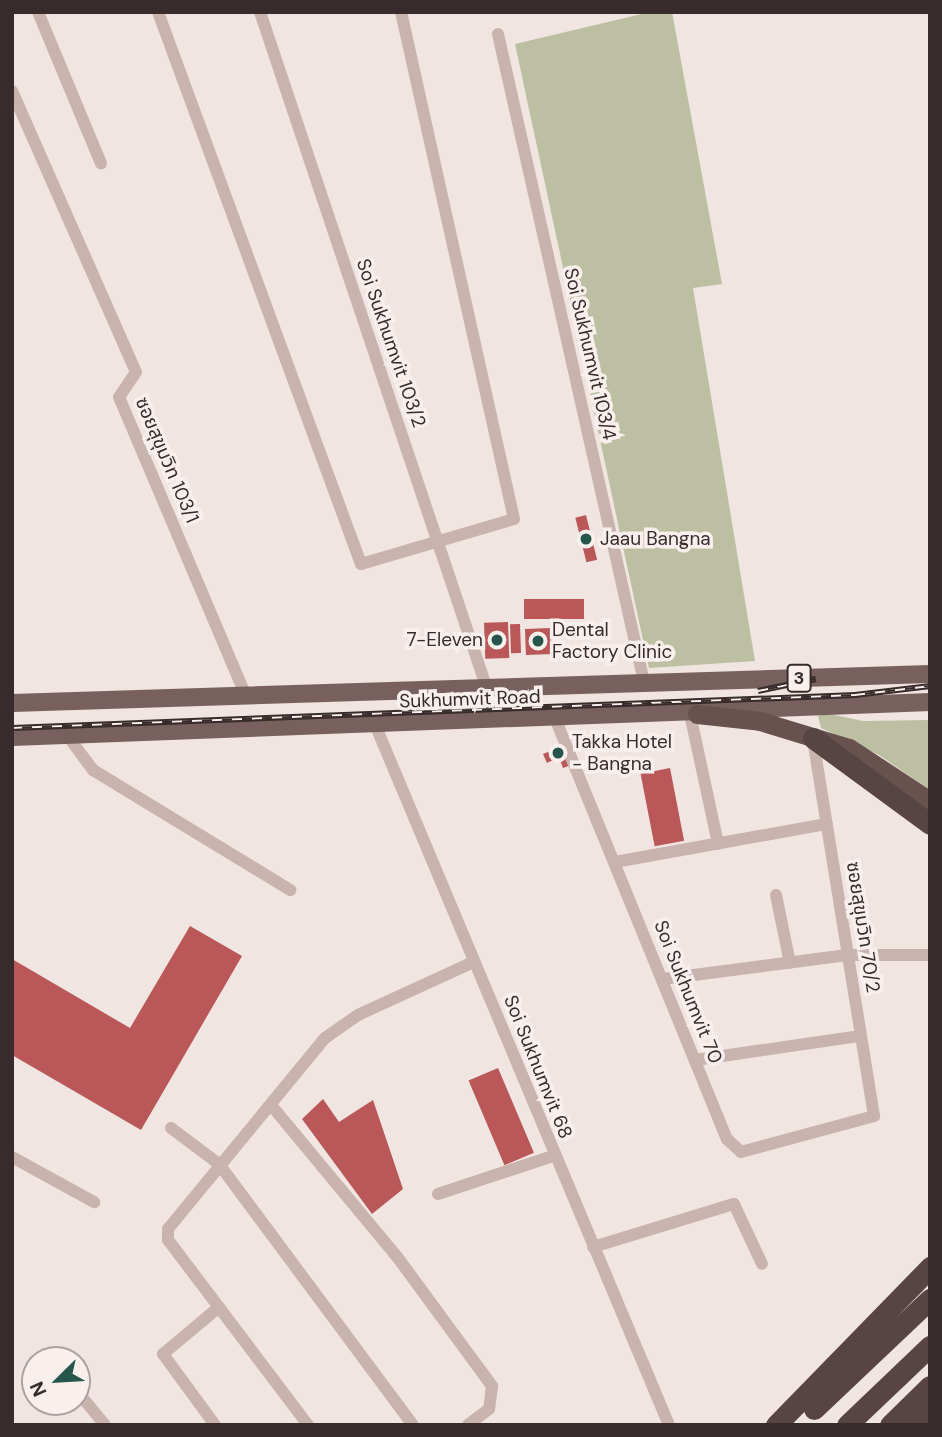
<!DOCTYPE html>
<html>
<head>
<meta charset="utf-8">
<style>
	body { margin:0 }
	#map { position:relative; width:942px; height:1437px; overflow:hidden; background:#f1e5e1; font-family:"DM Sans","Noto Sans Thai",sans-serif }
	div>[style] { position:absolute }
	.green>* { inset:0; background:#bdbfa2 }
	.building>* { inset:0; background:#b95759; transform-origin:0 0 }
	.minor>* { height:12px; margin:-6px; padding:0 6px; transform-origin:6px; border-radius:6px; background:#c8b3ae }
	.primary>* { height:18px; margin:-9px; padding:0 9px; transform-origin:9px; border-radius:9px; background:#77605e }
	.trunk>* { height:19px; margin:-9.5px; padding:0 9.5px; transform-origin:9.5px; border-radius:9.5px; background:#675250 }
	.motorway>* { height:21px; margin:-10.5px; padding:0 10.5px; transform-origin:10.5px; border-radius:10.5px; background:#574443 }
	.rail>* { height:6px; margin-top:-3px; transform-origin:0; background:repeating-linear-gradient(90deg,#f9f0ed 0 10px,#372c2b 0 20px); box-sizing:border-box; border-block:2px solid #372c2b }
	.dots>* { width:19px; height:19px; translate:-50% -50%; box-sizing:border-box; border:4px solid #f9f0ed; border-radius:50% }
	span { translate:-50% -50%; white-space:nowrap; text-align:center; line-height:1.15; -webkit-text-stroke:7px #f9f0ed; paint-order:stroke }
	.shield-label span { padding:2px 5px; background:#f9f0ed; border:2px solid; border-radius:5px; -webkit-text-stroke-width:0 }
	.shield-label { font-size:18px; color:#372c2b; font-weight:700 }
	.street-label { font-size:19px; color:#372c2b }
	.poi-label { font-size:19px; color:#372c2b }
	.left { translate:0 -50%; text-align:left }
	.right { translate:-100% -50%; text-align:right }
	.frame { position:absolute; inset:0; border:14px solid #372c2b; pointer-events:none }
	.north { position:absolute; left:21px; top:1346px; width:70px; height:70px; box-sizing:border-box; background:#f9f0ed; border:2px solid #aba29f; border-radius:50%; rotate:246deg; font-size:19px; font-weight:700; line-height:28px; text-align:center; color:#372c2b }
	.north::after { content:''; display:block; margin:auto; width:24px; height:32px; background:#25554b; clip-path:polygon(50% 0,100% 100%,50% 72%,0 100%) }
</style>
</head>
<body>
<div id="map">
	<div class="green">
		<div style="clip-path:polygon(650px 12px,672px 12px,722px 284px,693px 288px,755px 661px,649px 668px,515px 44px)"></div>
		<div style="clip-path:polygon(825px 713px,863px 721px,930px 720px,930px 790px,879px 755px,821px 728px,818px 716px)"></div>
	</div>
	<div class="building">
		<div style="left:586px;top:515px;width:46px;height:11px;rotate:76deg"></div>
		<div style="left:584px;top:599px;width:20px;height:60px;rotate:90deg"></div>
		<div style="left:508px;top:622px;width:36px;height:24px;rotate:88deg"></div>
		<div style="left:520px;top:624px;width:29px;height:10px;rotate:88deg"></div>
		<div style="left:551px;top:628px;width:26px;height:26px;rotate:88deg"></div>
		<div style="clip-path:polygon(563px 746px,571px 765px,563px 768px,559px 757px,547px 763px,543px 754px)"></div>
		<div style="left:670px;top:768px;width:74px;height:30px;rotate:79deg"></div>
		<div style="clip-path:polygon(190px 926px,242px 956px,141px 1130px,12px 1055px,12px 959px,130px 1028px)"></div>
		<div style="left:498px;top:1068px;width:92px;height:32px;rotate:67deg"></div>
		<div style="clip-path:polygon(323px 1099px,339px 1122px,373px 1100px,403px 1189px,372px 1214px,302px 1119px)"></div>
	</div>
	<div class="minor">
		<div style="left:38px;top:12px;width:164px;rotate:67.4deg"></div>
		<div style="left:158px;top:12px;width:588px;rotate:69.81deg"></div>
		<div style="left:361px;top:564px;width:159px;rotate:-16.4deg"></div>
		<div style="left:514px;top:519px;width:519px;rotate:-102.56deg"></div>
		<div style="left:260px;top:12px;width:711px;rotate:71.46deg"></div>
		<div style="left:498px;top:34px;width:664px;rotate:77.3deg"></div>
		<div style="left:12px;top:91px;width:307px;rotate:66.2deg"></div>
		<div style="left:136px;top:372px;width:30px;rotate:124deg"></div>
		<div style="left:119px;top:397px;width:325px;rotate:67deg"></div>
		<div style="left:690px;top:714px;width:133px;rotate:77.8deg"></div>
		<div style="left:555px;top:718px;width:455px;rotate:67.8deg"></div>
		<div style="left:727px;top:1139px;width:19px;rotate:43deg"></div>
		<div style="left:741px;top:1152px;width:138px;rotate:-15.1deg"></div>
		<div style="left:874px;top:1116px;width:382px;rotate:-99.2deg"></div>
		<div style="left:374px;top:722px;width:762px;rotate:67.24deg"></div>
		<div style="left:67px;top:735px;width:44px;rotate:53.4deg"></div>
		<div style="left:93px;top:770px;width:231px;rotate:31.3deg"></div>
		<div style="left:615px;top:862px;width:215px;rotate:-10.2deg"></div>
		<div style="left:776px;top:895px;width:69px;rotate:78.4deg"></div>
		<div style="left:663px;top:979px;width:186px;rotate:-7.4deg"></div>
		<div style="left:847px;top:955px;width:83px"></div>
		<div style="left:695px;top:1060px;width:167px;rotate:-8.3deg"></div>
		<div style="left:271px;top:1105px;width:199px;rotate:50.3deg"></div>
		<div style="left:398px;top:1258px;width:159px;rotate:53.7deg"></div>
		<div style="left:492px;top:1386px;width:23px;rotate:97deg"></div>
		<div style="left:489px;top:1409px;width:26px;rotate:143deg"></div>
		<div style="left:171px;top:1128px;width:60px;rotate:36.9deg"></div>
		<div style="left:219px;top:1164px;width:325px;rotate:53.4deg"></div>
		<div style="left:12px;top:1157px;width:94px;rotate:28.8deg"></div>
		<div style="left:438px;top:1194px;width:121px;rotate:-18.3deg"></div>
		<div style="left:593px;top:1247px;width:147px;rotate:-17deg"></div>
		<div style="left:734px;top:1204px;width:66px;rotate:65deg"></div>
		<div style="left:77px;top:1391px;width:44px;rotate:50.5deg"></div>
		<div style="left:215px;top:1425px;width:88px;rotate:-126.2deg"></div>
		<div style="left:163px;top:1354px;width:73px;rotate:-40deg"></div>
		<div style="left:308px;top:1425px;width:232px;rotate:-127.1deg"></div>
		<div style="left:168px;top:1240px;width:11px;rotate:-90deg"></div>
		<div style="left:168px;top:1229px;width:247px;rotate:-50.6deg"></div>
		<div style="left:325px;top:1038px;width:40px;rotate:-34.9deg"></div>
		<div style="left:358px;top:1015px;width:127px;rotate:-24.7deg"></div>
	</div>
	<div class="primary">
		<div style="left:12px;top:703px;width:918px;rotate:-1.81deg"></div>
		<div style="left:12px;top:737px;width:919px;rotate:-2.18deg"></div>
	</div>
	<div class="trunk">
		<div style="left:697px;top:714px;width:63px;rotate:6.3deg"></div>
		<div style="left:760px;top:721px;width:93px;rotate:16.9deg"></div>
		<div style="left:849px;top:748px;width:97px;rotate:33.2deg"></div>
	</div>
	<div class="motorway">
		<div style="left:813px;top:738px;width:145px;rotate:36.3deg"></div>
		<div style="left:814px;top:1409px;width:160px;rotate:-43.5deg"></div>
		<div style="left:776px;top:1425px;width:221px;rotate:-45.7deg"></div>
		<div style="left:847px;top:1425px;width:115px;rotate:-43.6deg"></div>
		<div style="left:890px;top:1425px;width:56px;rotate:-44.3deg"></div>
		<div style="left:913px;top:1425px;width:25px;rotate:-48deg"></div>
	</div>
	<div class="rail">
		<div style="left:758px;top:691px;width:59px;rotate:-11.7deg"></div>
		<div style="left:12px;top:728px;width:844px;rotate:-2.24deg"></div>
		<div style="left:855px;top:695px;width:76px;rotate:-6.8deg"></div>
	</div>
	<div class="dots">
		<div style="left:586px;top:539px;background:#25554b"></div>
		<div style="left:497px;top:640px;background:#25554b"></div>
		<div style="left:538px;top:641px;background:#25554b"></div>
		<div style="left:558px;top:753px;background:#25554b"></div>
	</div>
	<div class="shield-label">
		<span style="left:799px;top:678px">3</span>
	</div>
	<div class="street-label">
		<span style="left:391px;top:343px;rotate:71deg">Soi Sukhumvit 103/2</span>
		<span style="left:590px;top:354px;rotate:77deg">Soi Sukhumvit 103/4</span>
		<span style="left:167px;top:460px;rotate:67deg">ซอยสุขุมวิท 103/1</span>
		<span style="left:470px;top:699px;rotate:-2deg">Sukhumvit Road</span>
		<span style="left:863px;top:927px;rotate:81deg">ซอยสุขุมวิท 70/2</span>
		<span style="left:688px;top:992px;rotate:68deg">Soi Sukhumvit 70</span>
		<span style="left:538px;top:1067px;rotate:68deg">Soi Sukhumvit 68</span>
	</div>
	<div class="poi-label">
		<span class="left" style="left:600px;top:539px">Jaau Bangna</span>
		<span class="left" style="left:552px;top:641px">Dental<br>Factory Clinic</span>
		<span class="right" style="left:483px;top:640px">7-Eleven</span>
		<span class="left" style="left:572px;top:753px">Takka Hotel<br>- Bangna</span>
	</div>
	<div class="frame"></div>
	<div class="north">N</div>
</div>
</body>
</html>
